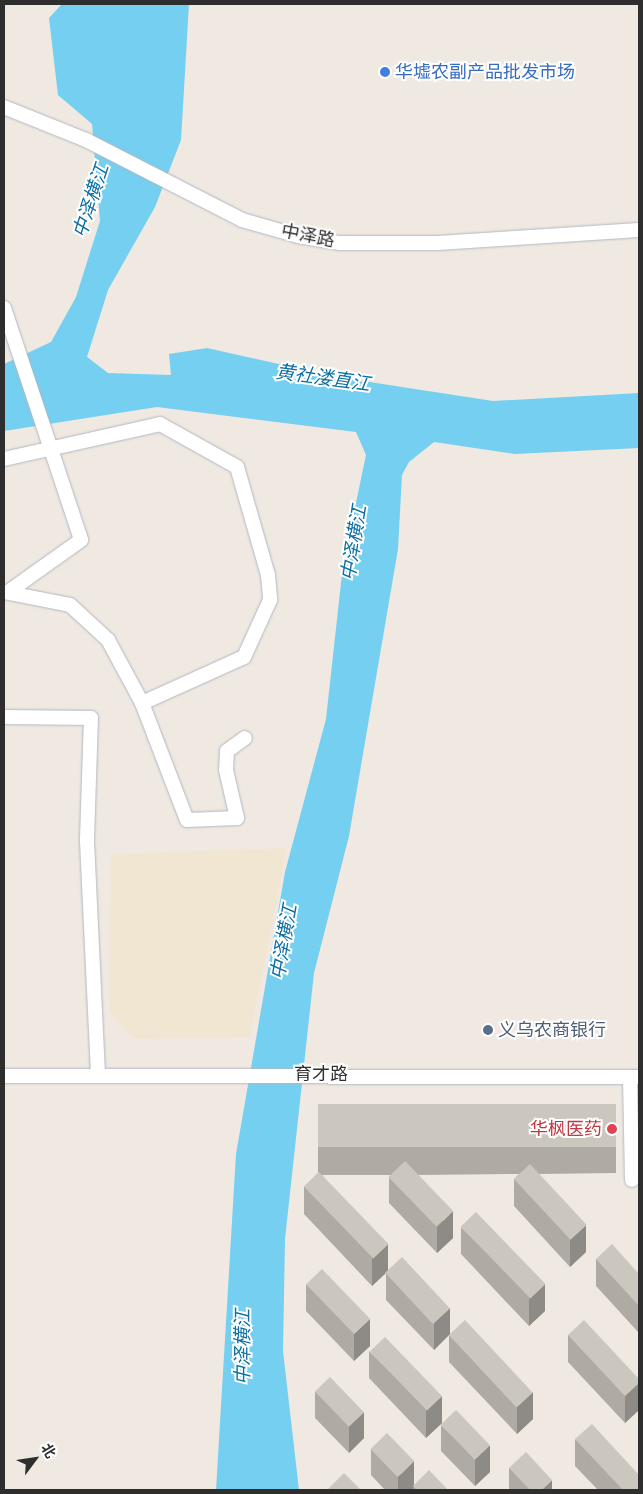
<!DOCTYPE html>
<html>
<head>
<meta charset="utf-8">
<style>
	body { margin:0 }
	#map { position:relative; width:643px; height:1494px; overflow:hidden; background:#efe9e1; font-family:Rubik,"Noto Sans SC",sans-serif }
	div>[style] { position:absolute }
	.education>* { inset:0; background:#f0e6d1 }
	.water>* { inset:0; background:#75cff0 }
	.roads { filter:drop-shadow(0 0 1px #b4b7c1) drop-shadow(0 0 1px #b4b7c1) }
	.minor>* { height:14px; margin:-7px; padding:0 7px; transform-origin:7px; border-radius:7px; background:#fff }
	.wall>* { inset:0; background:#afaba4 }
	.shaded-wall>* { inset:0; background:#8e8b86 }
	.building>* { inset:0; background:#cbc7bf; transform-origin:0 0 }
	.dots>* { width:14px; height:14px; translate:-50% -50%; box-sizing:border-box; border:2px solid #fff; border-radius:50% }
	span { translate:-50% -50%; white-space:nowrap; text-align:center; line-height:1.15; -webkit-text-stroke:4px #fff; paint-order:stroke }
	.shop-label { font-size:18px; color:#366cbe }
	.left { translate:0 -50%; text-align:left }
	.street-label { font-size:18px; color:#2e2e2e }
	.service-label { font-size:18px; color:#4e5e75 }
	.health-label { font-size:18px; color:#be3a42 }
	.right { translate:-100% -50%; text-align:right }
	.water-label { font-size:19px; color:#0d6fa3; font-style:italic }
	.frame { position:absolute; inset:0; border:5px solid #2e2e2e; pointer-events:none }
	.north { position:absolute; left:10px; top:1434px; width:50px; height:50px; -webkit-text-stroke:4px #fff; paint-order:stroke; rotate:59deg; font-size:14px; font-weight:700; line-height:20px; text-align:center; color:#2e2e2e }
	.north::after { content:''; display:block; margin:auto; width:18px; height:22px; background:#2e2e2e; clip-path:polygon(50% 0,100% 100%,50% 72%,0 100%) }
</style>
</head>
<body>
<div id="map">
	<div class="education">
		<div style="clip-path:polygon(287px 848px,250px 1037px,134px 1039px,110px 1013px,111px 854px)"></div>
	</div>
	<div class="water">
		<div style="clip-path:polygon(62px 4px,189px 4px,181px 140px,155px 207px,108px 290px,87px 357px,108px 373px,171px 375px,169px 354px,207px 348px,337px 377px,493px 401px,639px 393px,639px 448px,515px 454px,434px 442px,409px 462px,402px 475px,398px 549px,349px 836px,314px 973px,285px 1239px,283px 1351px,299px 1490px,216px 1490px,236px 1154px,285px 872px,326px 719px,343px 565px,366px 455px,356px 432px,157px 407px,4px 431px,4px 364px,51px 342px,76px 297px,100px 221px,92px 124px,58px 95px,49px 18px)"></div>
	</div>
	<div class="roads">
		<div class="minor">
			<div style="left:4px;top:107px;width:88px;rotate:21.9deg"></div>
			<div style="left:86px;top:140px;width:175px;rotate:27.1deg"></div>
			<div style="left:242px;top:220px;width:58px;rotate:15.9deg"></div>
			<div style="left:298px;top:236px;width:43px;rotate:9.5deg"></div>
			<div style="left:340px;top:243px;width:98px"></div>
			<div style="left:438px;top:243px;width:201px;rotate:-3.7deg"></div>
			<div style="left:4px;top:308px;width:244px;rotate:71.6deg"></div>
			<div style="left:81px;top:540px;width:90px;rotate:144.5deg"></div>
			<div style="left:4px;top:459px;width:160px;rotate:-12.6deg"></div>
			<div style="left:160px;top:424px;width:88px;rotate:29.2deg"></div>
			<div style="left:237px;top:467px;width:112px;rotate:74deg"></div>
			<div style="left:268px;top:575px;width:25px;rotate:85deg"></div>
			<div style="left:270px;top:600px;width:63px;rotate:114.5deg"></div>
			<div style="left:244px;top:657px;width:112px;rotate:155.7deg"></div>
			<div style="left:4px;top:592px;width:67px;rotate:11.1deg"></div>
			<div style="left:70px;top:605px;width:52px;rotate:42.6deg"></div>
			<div style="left:108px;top:640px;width:72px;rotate:61.6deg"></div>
			<div style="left:142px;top:703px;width:125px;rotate:69deg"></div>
			<div style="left:187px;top:820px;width:50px;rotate:-2.3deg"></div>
			<div style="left:237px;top:818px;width:49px;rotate:-102.9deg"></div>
			<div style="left:226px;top:770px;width:19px;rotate:-87deg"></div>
			<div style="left:227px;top:751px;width:22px;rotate:-36deg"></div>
			<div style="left:4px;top:717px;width:87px;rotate:0.7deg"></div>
			<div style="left:91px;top:718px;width:123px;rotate:91.9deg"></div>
			<div style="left:87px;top:841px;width:234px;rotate:87.3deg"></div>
			<div style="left:4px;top:1076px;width:635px;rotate:0.09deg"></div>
			<div style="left:630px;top:1077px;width:103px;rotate:88.9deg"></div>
		</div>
	</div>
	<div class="wall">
		<div style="clip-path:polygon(616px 1104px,616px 1173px,539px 1174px,586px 1252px,570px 1267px,514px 1206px,514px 1179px,519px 1174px,418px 1175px,453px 1238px,437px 1253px,389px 1203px,389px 1177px,391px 1175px,322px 1175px,388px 1271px,372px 1286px,304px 1214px,304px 1187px,318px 1173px,318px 1106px)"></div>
		<div style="clip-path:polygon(461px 1227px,545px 1311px,529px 1326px,461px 1254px)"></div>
		<div style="clip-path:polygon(596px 1259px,639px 1274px,639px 1333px,596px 1286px)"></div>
		<div style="clip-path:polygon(386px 1273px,450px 1334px,434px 1350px,386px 1300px)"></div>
		<div style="clip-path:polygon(306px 1284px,370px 1346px,354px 1361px,306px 1311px)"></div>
		<div style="clip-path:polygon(449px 1335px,533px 1419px,517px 1434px,449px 1362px)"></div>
		<div style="clip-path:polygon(568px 1335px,639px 1379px,639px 1410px,625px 1423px,568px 1362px)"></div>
		<div style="clip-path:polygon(369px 1351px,442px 1423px,426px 1438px,369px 1378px)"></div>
		<div style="clip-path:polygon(315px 1391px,364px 1438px,349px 1453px,315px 1418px)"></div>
		<div style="clip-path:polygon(441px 1425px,490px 1472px,475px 1486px,441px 1451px)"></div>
		<div style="clip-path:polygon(575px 1439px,639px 1490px,598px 1490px,575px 1466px)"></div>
		<div style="clip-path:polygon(371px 1449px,414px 1485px,448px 1490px,413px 1490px,413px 1489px,412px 1490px,385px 1490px,371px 1475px)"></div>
		<div style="clip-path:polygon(509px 1468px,552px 1490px,509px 1490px)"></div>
	</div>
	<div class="shaded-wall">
		<div style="clip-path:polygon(453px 1211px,453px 1238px,437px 1253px,437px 1227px)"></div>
		<div style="clip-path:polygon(586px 1225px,586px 1252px,570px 1267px,570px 1240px)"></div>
		<div style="clip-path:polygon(388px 1244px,388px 1271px,372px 1286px,372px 1259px)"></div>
		<div style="clip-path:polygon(545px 1284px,545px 1311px,529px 1326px,529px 1299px)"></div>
		<div style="clip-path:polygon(450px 1308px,450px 1334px,434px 1350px,434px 1323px)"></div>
		<div style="clip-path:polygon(370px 1319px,370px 1346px,354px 1361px,354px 1334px)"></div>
		<div style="clip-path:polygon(639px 1383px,639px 1410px,625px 1423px,625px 1396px)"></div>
		<div style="clip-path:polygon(533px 1392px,533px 1419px,517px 1434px,517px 1407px)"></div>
		<div style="clip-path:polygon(442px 1396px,442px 1423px,426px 1438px,426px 1411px)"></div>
		<div style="clip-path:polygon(364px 1412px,364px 1438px,349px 1453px,349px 1426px)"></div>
		<div style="clip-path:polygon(490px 1445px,490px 1472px,475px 1486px,475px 1459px)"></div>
		<div style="clip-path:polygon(414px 1461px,414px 1488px,413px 1486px,413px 1489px,412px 1490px,398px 1490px,398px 1477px)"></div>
		<div style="clip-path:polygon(552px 1480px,552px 1490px,542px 1490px)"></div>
	</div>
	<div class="building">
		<div style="left:616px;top:1104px;width:43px;height:298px;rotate:90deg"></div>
		<div style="left:405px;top:1161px;width:69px;height:23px;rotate:46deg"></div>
		<div style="left:530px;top:1164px;width:83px;height:22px;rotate:47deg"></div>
		<div style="left:319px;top:1172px;width:100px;height:21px;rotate:46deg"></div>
		<div style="left:476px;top:1212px;width:100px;height:21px;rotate:46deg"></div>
		<div style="clip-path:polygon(612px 1244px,639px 1274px,639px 1306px,596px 1259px)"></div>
		<div style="left:402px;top:1257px;width:70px;height:23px;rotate:47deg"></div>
		<div style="left:322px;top:1269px;width:69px;height:22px;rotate:46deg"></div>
		<div style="left:465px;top:1320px;width:99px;height:22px;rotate:47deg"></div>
		<div style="clip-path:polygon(584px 1320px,639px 1379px,639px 1383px,625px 1396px,568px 1335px)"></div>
		<div style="left:385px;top:1337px;width:82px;height:21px;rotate:46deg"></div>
		<div style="left:330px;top:1377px;width:49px;height:21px;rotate:46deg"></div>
		<div style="left:456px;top:1410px;width:49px;height:21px;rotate:46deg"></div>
		<div style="clip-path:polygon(592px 1424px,639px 1475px,639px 1490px,623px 1490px,575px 1439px)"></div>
		<div style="left:387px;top:1433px;width:39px;height:23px;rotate:46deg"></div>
		<div style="clip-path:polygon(526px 1452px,552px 1480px,542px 1490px,530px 1490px,509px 1468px)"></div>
		<div style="clip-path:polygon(429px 1470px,448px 1490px,417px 1490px,413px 1486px)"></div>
		<div style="clip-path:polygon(344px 1473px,361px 1490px,329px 1490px,328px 1489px)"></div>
	</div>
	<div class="dots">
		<div style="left:385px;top:72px;background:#3f7fe0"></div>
		<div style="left:488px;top:1030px;background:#5c6f8a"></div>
		<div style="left:612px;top:1129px;background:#e0444e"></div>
	</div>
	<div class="shop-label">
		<span class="left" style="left:395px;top:72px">华墟农副产品批发市场</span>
	</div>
	<div class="street-label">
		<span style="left:308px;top:236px;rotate:11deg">中泽路</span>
		<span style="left:321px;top:1074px">育才路</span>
	</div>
	<div class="service-label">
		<span class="left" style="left:498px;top:1030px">义乌农商银行</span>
	</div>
	<div class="health-label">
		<span class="right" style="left:602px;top:1129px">华枫医药</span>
	</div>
	<div class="water-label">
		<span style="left:91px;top:201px;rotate:-72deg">中泽横江</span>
		<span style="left:323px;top:378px;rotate:8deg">黄社溇直江</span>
		<span style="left:354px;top:543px;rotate:-81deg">中泽横江</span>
		<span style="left:284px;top:942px;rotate:-80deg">中泽横江</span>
		<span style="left:243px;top:1347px;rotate:-90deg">中泽横江</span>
	</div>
	<div class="frame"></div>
	<div class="north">北</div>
</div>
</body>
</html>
